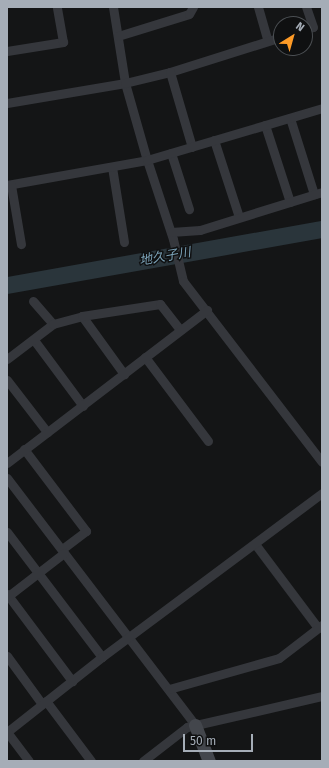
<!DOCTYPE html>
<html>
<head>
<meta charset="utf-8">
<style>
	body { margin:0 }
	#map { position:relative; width:329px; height:768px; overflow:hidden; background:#141516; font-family:"Fira Sans","Noto Sans JP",sans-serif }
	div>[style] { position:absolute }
	.river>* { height:17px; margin:-8.5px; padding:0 8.5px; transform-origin:8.5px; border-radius:8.5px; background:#2a353b }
	.street>* { height:9px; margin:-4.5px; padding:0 4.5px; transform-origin:4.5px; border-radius:4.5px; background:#35373c }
	.secondary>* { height:13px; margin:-6.5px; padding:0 6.5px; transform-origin:6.5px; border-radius:6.5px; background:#43464c }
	span { translate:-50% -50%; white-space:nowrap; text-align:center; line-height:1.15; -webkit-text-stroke:3px #0f1011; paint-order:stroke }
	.water-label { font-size:13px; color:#7aa0b5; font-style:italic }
	.frame { position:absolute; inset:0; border:8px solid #a5adb7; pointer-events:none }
	.north { position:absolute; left:273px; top:16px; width:40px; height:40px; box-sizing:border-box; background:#0f1011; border:1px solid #4b4f53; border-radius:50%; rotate:37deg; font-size:11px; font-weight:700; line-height:16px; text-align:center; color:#a5adb7 }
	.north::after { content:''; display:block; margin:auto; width:14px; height:18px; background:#fd9a26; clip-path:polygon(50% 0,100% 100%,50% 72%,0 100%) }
	.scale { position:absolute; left:183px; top:734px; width:70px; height:18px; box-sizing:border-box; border:2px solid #a5adb7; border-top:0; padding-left:5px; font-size:12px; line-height:14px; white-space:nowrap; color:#a5adb7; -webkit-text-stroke:3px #0f1011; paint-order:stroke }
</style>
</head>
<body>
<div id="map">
	<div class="river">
		<div style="left:7px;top:285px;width:320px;rotate:-10.1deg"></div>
	</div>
	<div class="street">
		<div style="left:113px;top:7px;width:77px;rotate:81deg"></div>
		<div style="left:125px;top:83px;width:80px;rotate:74.1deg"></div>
		<div style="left:147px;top:160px;width:83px;rotate:71.8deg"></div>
		<div style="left:173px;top:239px;width:43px;rotate:76.6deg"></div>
		<div style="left:183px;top:281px;width:228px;rotate:52.5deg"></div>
		<div style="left:258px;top:7px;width:35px;rotate:74deg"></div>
		<div style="left:305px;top:29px;width:8px;rotate:-14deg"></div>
		<div style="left:313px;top:27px;width:21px;rotate:-109deg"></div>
		<div style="left:118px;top:36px;width:74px;rotate:-17.2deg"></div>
		<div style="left:189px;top:14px;width:8px;rotate:-60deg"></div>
		<div style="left:7px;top:51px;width:57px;rotate:-9.1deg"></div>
		<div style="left:63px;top:42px;width:36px;rotate:-100deg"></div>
		<div style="left:170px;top:72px;width:116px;rotate:-17.5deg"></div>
		<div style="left:7px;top:103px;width:120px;rotate:-9.6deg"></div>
		<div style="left:125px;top:83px;width:46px;rotate:-13.7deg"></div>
		<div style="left:170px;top:72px;width:78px;rotate:73.7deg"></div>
		<div style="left:290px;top:118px;width:80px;rotate:72.5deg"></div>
		<div style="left:265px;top:125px;width:81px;rotate:72deg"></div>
		<div style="left:214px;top:140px;width:81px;rotate:72deg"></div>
		<div style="left:171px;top:153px;width:59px;rotate:72.2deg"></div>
		<div style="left:112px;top:167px;width:76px;rotate:80.9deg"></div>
		<div style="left:7px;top:185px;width:142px;rotate:-10.1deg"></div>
		<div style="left:147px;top:160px;width:183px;rotate:-16.5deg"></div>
		<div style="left:11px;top:185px;width:60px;rotate:80.4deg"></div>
		<div style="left:171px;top:232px;width:29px;rotate:-4deg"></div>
		<div style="left:200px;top:230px;width:128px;rotate:-17.3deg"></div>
		<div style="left:33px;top:301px;width:30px;rotate:49deg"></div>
		<div style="left:82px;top:316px;width:72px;rotate:54.1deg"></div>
		<div style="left:34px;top:340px;width:82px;rotate:53.4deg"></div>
		<div style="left:145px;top:357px;width:105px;rotate:53.1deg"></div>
		<div style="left:7px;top:359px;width:58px;rotate:-37.3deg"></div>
		<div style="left:53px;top:324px;width:30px;rotate:-15deg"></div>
		<div style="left:82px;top:316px;width:79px;rotate:-8.7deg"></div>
		<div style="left:160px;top:304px;width:33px;rotate:52deg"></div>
		<div style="left:7px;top:380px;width:66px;rotate:52.4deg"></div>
		<div style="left:24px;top:449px;width:103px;rotate:52.9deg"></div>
		<div style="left:86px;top:531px;width:30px;rotate:143deg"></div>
		<div style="left:7px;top:463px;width:252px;rotate:-37.4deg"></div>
		<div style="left:7px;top:478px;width:310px;rotate:52.7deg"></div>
		<div style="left:7px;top:532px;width:157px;rotate:52.8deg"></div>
		<div style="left:255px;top:544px;width:105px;rotate:53.1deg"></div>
		<div style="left:7px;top:594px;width:109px;rotate:53.2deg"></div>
		<div style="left:7px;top:597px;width:72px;rotate:-37.7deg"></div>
		<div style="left:7px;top:656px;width:59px;rotate:53.9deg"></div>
		<div style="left:169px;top:689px;width:114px;rotate:-15.7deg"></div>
		<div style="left:279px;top:658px;width:54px;rotate:-37.5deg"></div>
		<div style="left:46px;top:701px;width:75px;rotate:53.1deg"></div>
		<div style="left:7px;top:732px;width:121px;rotate:-38.3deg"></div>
		<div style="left:102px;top:657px;width:274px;rotate:-36.7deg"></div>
		<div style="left:7px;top:732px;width:36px;rotate:53deg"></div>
		<div style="left:143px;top:761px;width:56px;rotate:-37.7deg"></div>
		<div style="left:187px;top:727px;width:139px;rotate:-12.9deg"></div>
	</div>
	<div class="secondary">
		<div style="left:195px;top:725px;width:39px;rotate:69deg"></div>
	</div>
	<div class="water-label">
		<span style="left:165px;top:257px;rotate:-10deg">地久子川</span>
	</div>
	<div class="frame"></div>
	<div class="north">N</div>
	<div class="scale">50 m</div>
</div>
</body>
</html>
